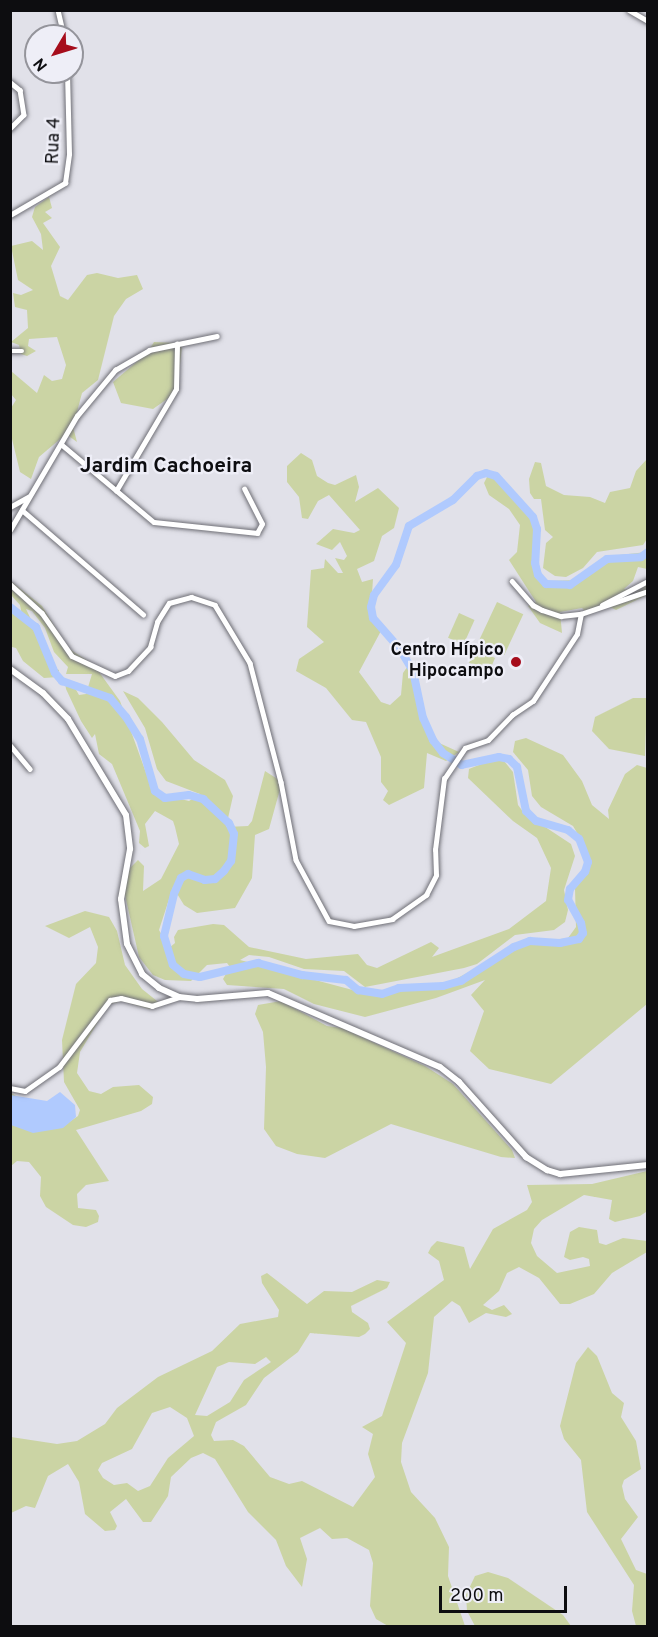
<!DOCTYPE html>
<html>
<head>
<meta charset="utf-8">
<style>
	body { margin:0 }
	#map { position:relative; width:658px; height:1637px; overflow:hidden; background:#e1e1e9; font-family:Overpass,sans-serif }
	div>[style] { position:absolute }
	.green>* { inset:0; background:#cbd4a4; transform-origin:0 0 }
	.water>* { inset:0; background:#b0cafe }
	.river>* { height:8px; margin:-4px; padding:0 4px; transform-origin:4px; border-radius:4px; background:#b0cafe }
	.roads { filter:drop-shadow(0 0 2px #6f6f76) drop-shadow(0 0 2px #6f6f76) }
	.minor>* { height:4.5px; margin:-2.25px; padding:0 2.25px; transform-origin:2.25px; border-radius:2.25px; background:#fff }
	.major>* { height:6px; margin:-3px; padding:0 3px; transform-origin:3px; border-radius:3px; background:#fff }
	.dots>* { width:16px; height:16px; translate:-50% -50%; box-sizing:border-box; border:3px solid #eeeef7; border-radius:50% }
	span { translate:-50% -50%; white-space:nowrap; text-align:center; line-height:1.15; -webkit-text-stroke:4.5px #eeeef7; paint-order:stroke }
	.street-label { font-size:18px; color:#0d0d10 }
	.poi-label { font-size:18px; color:#0d0d10; font-weight:700 }
	.right { translate:-100% -50%; text-align:right }
	.quarter-label { font-size:21px; color:#0d0d10; font-weight:700 }
	.frame { position:absolute; inset:0; border:12px solid #0d0d10; pointer-events:none }
	.north { position:absolute; left:24px; top:24px; width:60px; height:60px; box-sizing:border-box; background:#eeeef7; border:2px solid #94949b; border-radius:50%; rotate:232deg; font-size:16px; font-weight:700; line-height:24px; text-align:center; color:#0d0d10 }
	.north::after { content:''; display:block; margin:auto; width:21px; height:27px; background:#a60d1c; clip-path:polygon(50% 0,100% 100%,50% 72%,0 100%) }
	.scale { position:absolute; left:439px; top:1586px; width:128px; height:27px; box-sizing:border-box; border:3px solid #0d0d10; border-top:0; padding-left:8px; font-size:18px; line-height:21px; white-space:nowrap; color:#0d0d10; -webkit-text-stroke:4px #eeeef7; paint-order:stroke }
</style>
</head>
<body>
<div id="map">
	<div class="green">
		<div style="clip-path:polygon(49px 197px,52px 208px,45px 212px,52px 218px,43px 223px,60px 247px,51px 266px,60px 296px,68px 300px,87px 275px,97px 273px,118px 278px,137px 275px,143px 289px,126px 299px,114px 316px,98px 380px,82px 393px,73px 427px,77px 442px,66px 434px,39px 457px,31px 479px,20px 472px,12px 439px,11px 408px,16px 400px,11px 394px,11px 371px,37px 393px,44px 375px,52px 381px,62px 379px,66px 365px,57px 337px,29px 339px,28px 346px,36px 351px,27px 356px,21px 354px,19px 345px,11px 342px,28px 328px,27px 310px,15px 307px,13px 293px,21px 295px,33px 290px,18px 280px,11px 246px,32px 241px,43px 250px,41px 234px,32px 217px,35px 207px)"></div>
		<div style="clip-path:polygon(154px 342px,176px 343px,182px 347px,177px 392px,153px 409px,121px 403px,113px 382px,147px 353px)"></div>
		<div style="clip-path:polygon(301px 453px,312px 460px,317px 476px,328px 483px,335px 485px,356px 475px,359px 487px,355px 502px,378px 488px,399px 508px,394px 528px,382px 536px,374px 561px,357px 569px,362px 582px,373px 579px,371px 608px,382px 629px,359px 672px,381px 702px,390px 705px,401px 695px,403px 673px,410px 663px,426px 727px,437px 742px,459px 752px,446px 761px,427px 753px,424px 788px,389px 805px,383px 800px,388px 791px,381px 782px,381px 757px,366px 722px,352px 720px,326px 688px,296px 671px,299px 659px,324px 642px,307px 627px,311px 570px,324px 568px,325px 559px,338px 573px,343px 573px,335px 558px,344px 560px,347px 556px,340px 542px,332px 550px,316px 544px,333px 529px,354px 533px,360px 530px,329px 495px,318px 501px,308px 519px,302px 518px,299px 497px,287px 482px,287px 466px)"></div>
		<div style="clip-path:polygon(647px 459px,647px 539px,643px 545px,597px 552px,583px 568px,566px 577px,555px 576px,543px 568px,546px 543px,553px 537px,545px 530px,541px 499px,534px 499px,530px 493px,529px 479px,535px 462px,541px 463px,546px 486px,564px 495px,590px 497px,605px 503px,610px 492px,630px 488px,636px 471px)"></div>
		<div style="clip-path:polygon(488px 475px,505px 485px,526px 509px,533px 525px,535px 564px,546px 581px,580px 580px,619px 555px,647px 552px,647px 569px,638px 567px,633px 581px,624px 589px,637px 591px,647px 585px,647px 595px,616px 610px,606px 605px,588px 614px,582px 608px,560px 612px,562px 633px,540px 623px,528px 606px,536px 602px,509px 560px,517px 552px,520px 525px,509px 509px,489px 495px,484px 483px)"></div>
		<div style="clip-path:polygon(12px 582px,42px 606px,68px 648px,94px 665px,120px 701px,149px 781px,160px 794px,189px 801px,200px 794px,166px 781px,157px 769px,145px 728px,123px 691px,138px 698px,162px 722px,194px 760px,225px 780px,233px 796px,226px 827px,248px 826px,252px 821px,265px 771px,282px 782px,269px 829px,255px 835px,252px 878px,235px 908px,197px 913px,184px 905px,173px 887px,159px 930px,169px 948px,175px 943px,174px 937px,178px 930px,213px 924px,224px 925px,249px 947px,306px 959px,358px 954px,367px 965px,377px 968px,431px 942px,439px 948px,432px 957px,509px 929px,546px 901px,551px 868px,537px 838px,513px 821px,468px 778px,469px 769px,494px 759px,504px 761px,513px 772px,518px 805px,524px 813px,571px 844px,575px 856px,564px 890px,568px 910px,565px 922px,554px 930px,515px 935px,477px 964px,464px 968px,365px 987px,344px 971px,304px 969px,269px 957px,249px 955px,240px 960px,379px 997px,405px 985px,444px 985px,523px 944px,568px 938px,576px 927px,575px 888px,587px 860px,586px 848px,573px 826px,541px 807px,532px 796px,528px 770px,513px 752px,515px 741px,526px 738px,563px 755px,582px 781px,592px 805px,609px 819px,608px 810px,625px 774px,637px 765px,647px 768px,647px 1004px,551px 1084px,489px 1069px,470px 1051px,484px 1011px,471px 995px,485px 980px,436px 998px,365px 1017px,314px 1004px,284px 989px,227px 985px,223px 979px,230px 967px,227px 963px,207px 965px,191px 981px,165px 980px,153px 975px,139px 957px,124px 891px,130px 868px,138px 860px,144px 866px,143px 891px,161px 879px,179px 844px,175px 827px,173px 821px,155px 811px,145px 824px,149px 846px,145px 848px,139px 843px,140px 831px,112px 764px,99px 754px,95px 734px,92px 738px,81px 721px,66px 689px,65px 682px,71px 681px,79px 695px,86px 694px,92px 674px,66px 674px,68px 667px,54px 652px,45px 628px,32px 611px,26px 609px,54px 668px,59px 670px,58px 677px,44px 678px,23px 661px,16px 648px,12px 647px,11px 652px,10px 608px,20px 619px,22px 615px,20px 605px,11px 595px)"></div>
		<div style="left:497px;top:602px;width:29px;height:45px;rotate:25deg"></div>
		<div style="left:459px;top:613px;width:17px;height:27px;rotate:24deg"></div>
		<div style="left:475px;top:649px;width:22px;height:15px;rotate:24deg"></div>
		<div style="clip-path:polygon(633px 698px,647px 698px,645px 756px,609px 749px,592px 731px,595px 717px)"></div>
		<div style="clip-path:polygon(85px 911px,109px 917px,117px 931px,125px 965px,142px 989px,162px 1005px,149px 1009px,121px 1001px,108px 1005px,80px 1052px,77px 1073px,89px 1091px,101px 1094px,113px 1087px,139px 1085px,153px 1097px,152px 1104px,141px 1111px,76px 1130px,109px 1181px,86px 1185px,77px 1194px,78px 1208px,96px 1210px,99px 1216px,98px 1222px,86px 1227px,73px 1225px,46px 1207px,40px 1196px,41px 1177px,29px 1162px,17px 1161px,11px 1166px,10px 1092px,62px 1127px,78px 1116px,80px 1110px,64px 1082px,62px 1040px,76px 984px,96px 963px,98px 947px,90px 927px,69px 938px,45px 926px)"></div>
		<div style="clip-path:polygon(281px 1001px,327px 1026px,342px 1028px,425px 1066px,453px 1084px,512px 1150px,515px 1158px,501px 1157px,391px 1124px,325px 1158px,297px 1154px,276px 1146px,264px 1129px,266px 1067px,263px 1032px,255px 1014px,258px 1005px)"></div>
		<div style="clip-path:polygon(evenodd,647px 1171px,646px 1212px,640px 1216px,615px 1222px,609px 1219px,612px 1200px,584px 1195px,542px 1220px,534px 1229px,531px 1243px,537px 1256px,557px 1273px,590px 1266px,589px 1259px,583px 1257px,570px 1260px,564px 1257px,570px 1232px,579px 1227px,597px 1230px,599px 1243px,606px 1245px,623px 1238px,647px 1241px,647px 1252px,612px 1273px,594px 1294px,570px 1304px,560px 1304px,539px 1278px,519px 1267px,507px 1273px,499px 1291px,483px 1305px,492px 1310px,504px 1305px,512px 1314px,506px 1317px,486px 1313px,469px 1323px,460px 1306px,452px 1301px,434px 1317px,428px 1373px,402px 1443px,401px 1462px,411px 1492px,435px 1518px,449px 1547px,448px 1576px,465px 1626px,388px 1626px,376px 1619px,370px 1606px,373px 1563px,369px 1550px,347px 1538px,332px 1539px,320px 1528px,300px 1538px,307px 1559px,302px 1587px,286px 1566px,276px 1540px,248px 1512px,215px 1459px,203px 1453px,191px 1458px,171px 1477px,168px 1496px,151px 1522px,143px 1522px,126px 1499px,110px 1512px,117px 1526px,115px 1530px,105px 1531px,85px 1514px,79px 1482px,68px 1464px,48px 1476px,35px 1508px,26px 1506px,11px 1513px,11px 1437px,57px 1444px,77px 1441px,105px 1424px,117px 1408px,158px 1377px,212px 1351px,240px 1324px,278px 1317px,279px 1310px,262px 1283px,261px 1276px,267px 1273px,307px 1304px,324px 1291px,352px 1292px,377px 1280px,390px 1282px,387px 1288px,351px 1306px,352px 1312px,368px 1323px,370px 1329px,365px 1334px,359px 1337px,310px 1333px,298px 1352px,264px 1378px,246px 1405px,216px 1422px,211px 1435px,214px 1441px,233px 1440px,244px 1446px,270px 1477px,289px 1484px,302px 1481px,353px 1507px,375px 1477px,368px 1454px,373px 1434px,362px 1427px,382px 1416px,406px 1343px,387px 1322px,444px 1280px,439px 1261px,428px 1253px,431px 1247px,437px 1241px,464px 1247px,470px 1269px,493px 1229px,527px 1210px,532px 1202px,527px 1185px,592px 1184px,647px 1171px,266px 1357px,271px 1362px,244px 1380px,230px 1402px,207px 1416px,195px 1415px,217px 1367px,229px 1362px,255px 1364px,266px 1357px,647px 1171px,170px 1407px,187px 1418px,194px 1436px,168px 1458px,150px 1486px,138px 1491px,127px 1483px,114px 1485px,103px 1478px,98px 1470px,102px 1463px,132px 1449px,152px 1413px,170px 1407px)"></div>
		<div style="clip-path:polygon(588px 1347px,597px 1356px,612px 1393px,624px 1403px,621px 1417px,636px 1441px,641px 1469px,624px 1480px,622px 1486px,625px 1499px,638px 1517px,621px 1539px,636px 1570px,647px 1574px,647px 1626px,636px 1626px,632px 1611px,634px 1585px,587px 1512px,581px 1460px,564px 1439px,560px 1426px,576px 1363px)"></div>
		<div style="clip-path:polygon(488px 1572px,508px 1578px,563px 1615px,571px 1626px,475px 1626px,467px 1611px,466px 1595px,475px 1576px)"></div>
	</div>
	<div class="water">
		<div style="clip-path:polygon(60px 1092px,75px 1105px,76px 1117px,63px 1128px,33px 1133px,11px 1125px,11px 1095px,47px 1101px)"></div>
	</div>
	<div class="river">
		<div style="left:10px;top:607px;width:33px;rotate:38deg"></div>
		<div style="left:36px;top:627px;width:50px;rotate:67.6deg"></div>
		<div style="left:55px;top:673px;width:11px;rotate:49deg"></div>
		<div style="left:62px;top:681px;width:51px;rotate:19.5deg"></div>
		<div style="left:110px;top:698px;width:25px;rotate:50deg"></div>
		<div style="left:126px;top:717px;width:26px;rotate:58deg"></div>
		<div style="left:140px;top:739px;width:54px;rotate:73.9deg"></div>
		<div style="left:155px;top:791px;width:12px;rotate:35deg"></div>
		<div style="left:165px;top:798px;width:24px;rotate:-7deg"></div>
		<div style="left:189px;top:795px;width:15px;rotate:16deg"></div>
		<div style="left:203px;top:799px;width:35px;rotate:43deg"></div>
		<div style="left:229px;top:823px;width:12px;rotate:66deg"></div>
		<div style="left:234px;top:834px;width:27px;rotate:96deg"></div>
		<div style="left:231px;top:861px;width:12px;rotate:125deg"></div>
		<div style="left:224px;top:871px;width:12px;rotate:138deg"></div>
		<div style="left:215px;top:879px;width:10px;rotate:174deg"></div>
		<div style="left:205px;top:880px;width:18px;rotate:-161deg"></div>
		<div style="left:188px;top:874px;width:8px;rotate:150deg"></div>
		<div style="left:181px;top:878px;width:17px;rotate:114deg"></div>
		<div style="left:174px;top:894px;width:43px;rotate:103.4deg"></div>
		<div style="left:164px;top:936px;width:30px;rotate:73deg"></div>
		<div style="left:173px;top:965px;width:14px;rotate:39deg"></div>
		<div style="left:184px;top:974px;width:16px;rotate:11deg"></div>
		<div style="left:200px;top:977px;width:60px;rotate:-13.6deg"></div>
		<div style="left:258px;top:963px;width:46px;rotate:15.3deg"></div>
		<div style="left:302px;top:975px;width:44px;rotate:6.5deg"></div>
		<div style="left:346px;top:980px;width:16px;rotate:40deg"></div>
		<div style="left:358px;top:990px;width:24px;rotate:9deg"></div>
		<div style="left:382px;top:994px;width:18px;rotate:-19deg"></div>
		<div style="left:399px;top:988px;width:44px;rotate:-2.6deg"></div>
		<div style="left:443px;top:986px;width:19px;rotate:-16deg"></div>
		<div style="left:461px;top:981px;width:63px;rotate:-32.7deg"></div>
		<div style="left:514px;top:947px;width:17px;rotate:-21deg"></div>
		<div style="left:530px;top:941px;width:30px;rotate:4deg"></div>
		<div style="left:560px;top:943px;width:19px;rotate:-12deg"></div>
		<div style="left:579px;top:939px;width:7px;rotate:-56deg"></div>
		<div style="left:583px;top:933px;width:10px;rotate:-101deg"></div>
		<div style="left:581px;top:923px;width:26px;rotate:-119deg"></div>
		<div style="left:568px;top:900px;width:11px;rotate:-80deg"></div>
		<div style="left:570px;top:889px;width:23px;rotate:-49deg"></div>
		<div style="left:585px;top:872px;width:10px;rotate:-73deg"></div>
		<div style="left:588px;top:862px;width:25px;rotate:-111deg"></div>
		<div style="left:579px;top:839px;width:14px;rotate:-141deg"></div>
		<div style="left:568px;top:830px;width:33px;rotate:-164deg"></div>
		<div style="left:536px;top:821px;width:14px;rotate:-135deg"></div>
		<div style="left:526px;top:811px;width:45px;rotate:-101.6deg"></div>
		<div style="left:517px;top:767px;width:11px;rotate:-135deg"></div>
		<div style="left:509px;top:759px;width:10px;rotate:-169deg"></div>
		<div style="left:499px;top:757px;width:38px;rotate:168deg"></div>
		<div style="left:462px;top:765px;width:22px;rotate:-148deg"></div>
		<div style="left:443px;top:753px;width:16px;rotate:-128deg"></div>
		<div style="left:433px;top:740px;width:24px;rotate:-114deg"></div>
		<div style="left:423px;top:718px;width:48px;rotate:-102deg"></div>
		<div style="left:413px;top:671px;width:26px;rotate:-121deg"></div>
		<div style="left:400px;top:649px;width:41px;rotate:-131.1deg"></div>
		<div style="left:373px;top:618px;width:11px;rotate:-100deg"></div>
		<div style="left:371px;top:607px;width:12px;rotate:-76deg"></div>
		<div style="left:374px;top:595px;width:37px;rotate:-54deg"></div>
		<div style="left:396px;top:565px;width:41px;rotate:-71.6deg"></div>
		<div style="left:409px;top:526px;width:51px;rotate:-30.6deg"></div>
		<div style="left:453px;top:500px;width:34px;rotate:-45deg"></div>
		<div style="left:477px;top:476px;width:9px;rotate:-18deg"></div>
		<div style="left:486px;top:473px;width:10px;rotate:17deg"></div>
		<div style="left:496px;top:476px;width:55px;rotate:47.9deg"></div>
		<div style="left:533px;top:517px;width:13px;rotate:72deg"></div>
		<div style="left:537px;top:529px;width:34px;rotate:93deg"></div>
		<div style="left:535px;top:563px;width:12px;rotate:76deg"></div>
		<div style="left:538px;top:575px;width:12px;rotate:48deg"></div>
		<div style="left:546px;top:584px;width:24px;rotate:2deg"></div>
		<div style="left:570px;top:585px;width:45px;rotate:-35.1deg"></div>
		<div style="left:607px;top:559px;width:34px;rotate:-3deg"></div>
		<div style="left:641px;top:557px;width:9px;rotate:-36deg"></div>
	</div>
	<div class="roads">
		<div class="minor">
			<div style="left:58px;top:10px;width:27px;rotate:77deg"></div>
			<div style="left:629px;top:10px;width:22px;rotate:30deg"></div>
			<div style="left:10px;top:82px;width:13px;rotate:39deg"></div>
			<div style="left:20px;top:90px;width:25px;rotate:81deg"></div>
			<div style="left:24px;top:115px;width:20px;rotate:135deg"></div>
			<div style="left:10px;top:215px;width:64px;rotate:-30.2deg"></div>
			<div style="left:65px;top:183px;width:29px;rotate:-82deg"></div>
			<div style="left:69px;top:154px;width:82px;rotate:-91.4deg"></div>
			<div style="left:10px;top:351px;width:12px"></div>
			<div style="left:61px;top:444px;width:121px;rotate:40deg"></div>
			<div style="left:154px;top:522px;width:104px;rotate:6.1deg"></div>
			<div style="left:257px;top:533px;width:10px;rotate:-61deg"></div>
			<div style="left:262px;top:524px;width:39px;rotate:-117deg"></div>
			<div style="left:116px;top:491px;width:118px;rotate:-59.5deg"></div>
			<div style="left:176px;top:389px;width:45px;rotate:-88.7deg"></div>
			<div style="left:10px;top:507px;width:21px;rotate:-29deg"></div>
			<div style="left:22px;top:510px;width:160px;rotate:40.7deg"></div>
			<div style="left:10px;top:530px;width:132px;rotate:-59.6deg"></div>
			<div style="left:77px;top:416px;width:60px;rotate:-50.4deg"></div>
			<div style="left:115px;top:370px;width:39px;rotate:-30deg"></div>
			<div style="left:149px;top:350px;width:69px;rotate:-11.6deg"></div>
			<div style="left:512px;top:581px;width:32px;rotate:49deg"></div>
			<div style="left:533px;top:605px;width:10px;rotate:29deg"></div>
			<div style="left:542px;top:610px;width:20px;rotate:18deg"></div>
			<div style="left:561px;top:616px;width:20px;rotate:-6deg"></div>
			<div style="left:10px;top:584px;width:43px;rotate:42.2deg"></div>
			<div style="left:42px;top:613px;width:52px;rotate:55.1deg"></div>
			<div style="left:72px;top:656px;width:47px;rotate:24.9deg"></div>
			<div style="left:115px;top:676px;width:14px;rotate:-21deg"></div>
			<div style="left:128px;top:671px;width:33px;rotate:-47deg"></div>
			<div style="left:150px;top:647px;width:26px;rotate:-74deg"></div>
			<div style="left:157px;top:622px;width:22px;rotate:-58deg"></div>
			<div style="left:169px;top:603px;width:23px;rotate:-15deg"></div>
			<div style="left:191px;top:597px;width:25px;rotate:18deg"></div>
			<div style="left:215px;top:605px;width:68px;rotate:58.9deg"></div>
			<div style="left:250px;top:663px;width:123px;rotate:75.4deg"></div>
			<div style="left:281px;top:782px;width:79px;rotate:79.1deg"></div>
			<div style="left:296px;top:860px;width:69px;rotate:61.6deg"></div>
			<div style="left:329px;top:921px;width:25px;rotate:11deg"></div>
			<div style="left:354px;top:926px;width:39px;rotate:-10deg"></div>
			<div style="left:392px;top:919px;width:42px;rotate:-35.2deg"></div>
			<div style="left:426px;top:895px;width:22px;rotate:-63deg"></div>
			<div style="left:436px;top:875px;width:25px;rotate:-92deg"></div>
			<div style="left:435px;top:850px;width:72px;rotate:-82.8deg"></div>
			<div style="left:444px;top:779px;width:37px;rotate:-56deg"></div>
			<div style="left:465px;top:748px;width:24px;rotate:-19deg"></div>
			<div style="left:488px;top:740px;width:35px;rotate:-46deg"></div>
			<div style="left:512px;top:715px;width:25px;rotate:-34deg"></div>
			<div style="left:533px;top:701px;width:80px;rotate:-56.7deg"></div>
			<div style="left:577px;top:634px;width:20px;rotate:-79deg"></div>
			<div style="left:581px;top:614px;width:71px;rotate:-18.9deg"></div>
			<div style="left:602px;top:605px;width:52px;rotate:-27.6deg"></div>
			<div style="left:10px;top:745px;width:31px;rotate:50deg"></div>
			<div style="left:10px;top:1088px;width:15px;rotate:11deg"></div>
			<div style="left:25px;top:1091px;width:42px;rotate:-35.2deg"></div>
			<div style="left:59px;top:1067px;width:84px;rotate:-52.7deg"></div>
			<div style="left:110px;top:1000px;width:11px;rotate:-10deg"></div>
			<div style="left:121px;top:998px;width:32px;rotate:14deg"></div>
			<div style="left:152px;top:1006px;width:28px;rotate:-18deg"></div>
		</div>
		<div class="major">
			<div style="left:10px;top:669px;width:41px;rotate:36deg"></div>
			<div style="left:43px;top:693px;width:36px;rotate:46deg"></div>
			<div style="left:68px;top:719px;width:112px;rotate:58.9deg"></div>
			<div style="left:126px;top:815px;width:34px;rotate:83deg"></div>
			<div style="left:130px;top:849px;width:51px;rotate:100.2deg"></div>
			<div style="left:121px;top:899px;width:45px;rotate:82.4deg"></div>
			<div style="left:127px;top:944px;width:34px;rotate:63deg"></div>
			<div style="left:142px;top:974px;width:22px;rotate:39deg"></div>
			<div style="left:159px;top:988px;width:22px;rotate:24deg"></div>
			<div style="left:179px;top:997px;width:18px;rotate:6deg"></div>
			<div style="left:197px;top:999px;width:71px;rotate:-4.8deg"></div>
			<div style="left:268px;top:993px;width:187px;rotate:23.3deg"></div>
			<div style="left:440px;top:1067px;width:24px;rotate:38deg"></div>
			<div style="left:459px;top:1082px;width:101px;rotate:48.2deg"></div>
			<div style="left:526px;top:1157px;width:25px;rotate:32deg"></div>
			<div style="left:547px;top:1170px;width:14px;rotate:17deg"></div>
			<div style="left:560px;top:1174px;width:88px;rotate:-5.8deg"></div>
		</div>
	</div>
	<div class="dots">
		<div style="left:516px;top:662px;background:#a60d1c"></div>
	</div>
	<div class="street-label">
		<span style="left:55px;top:141px;rotate:-88deg">Rua 4</span>
	</div>
	<div class="poi-label">
		<span class="right" style="left:504px;top:662px">Centro Hípico<br>Hipocampo</span>
	</div>
	<div class="quarter-label">
		<span style="left:166px;top:467px">Jardim Cachoeira</span>
	</div>
	<div class="frame"></div>
	<div class="north">N</div>
	<div class="scale">200 m</div>
</div>
</body>
</html>
